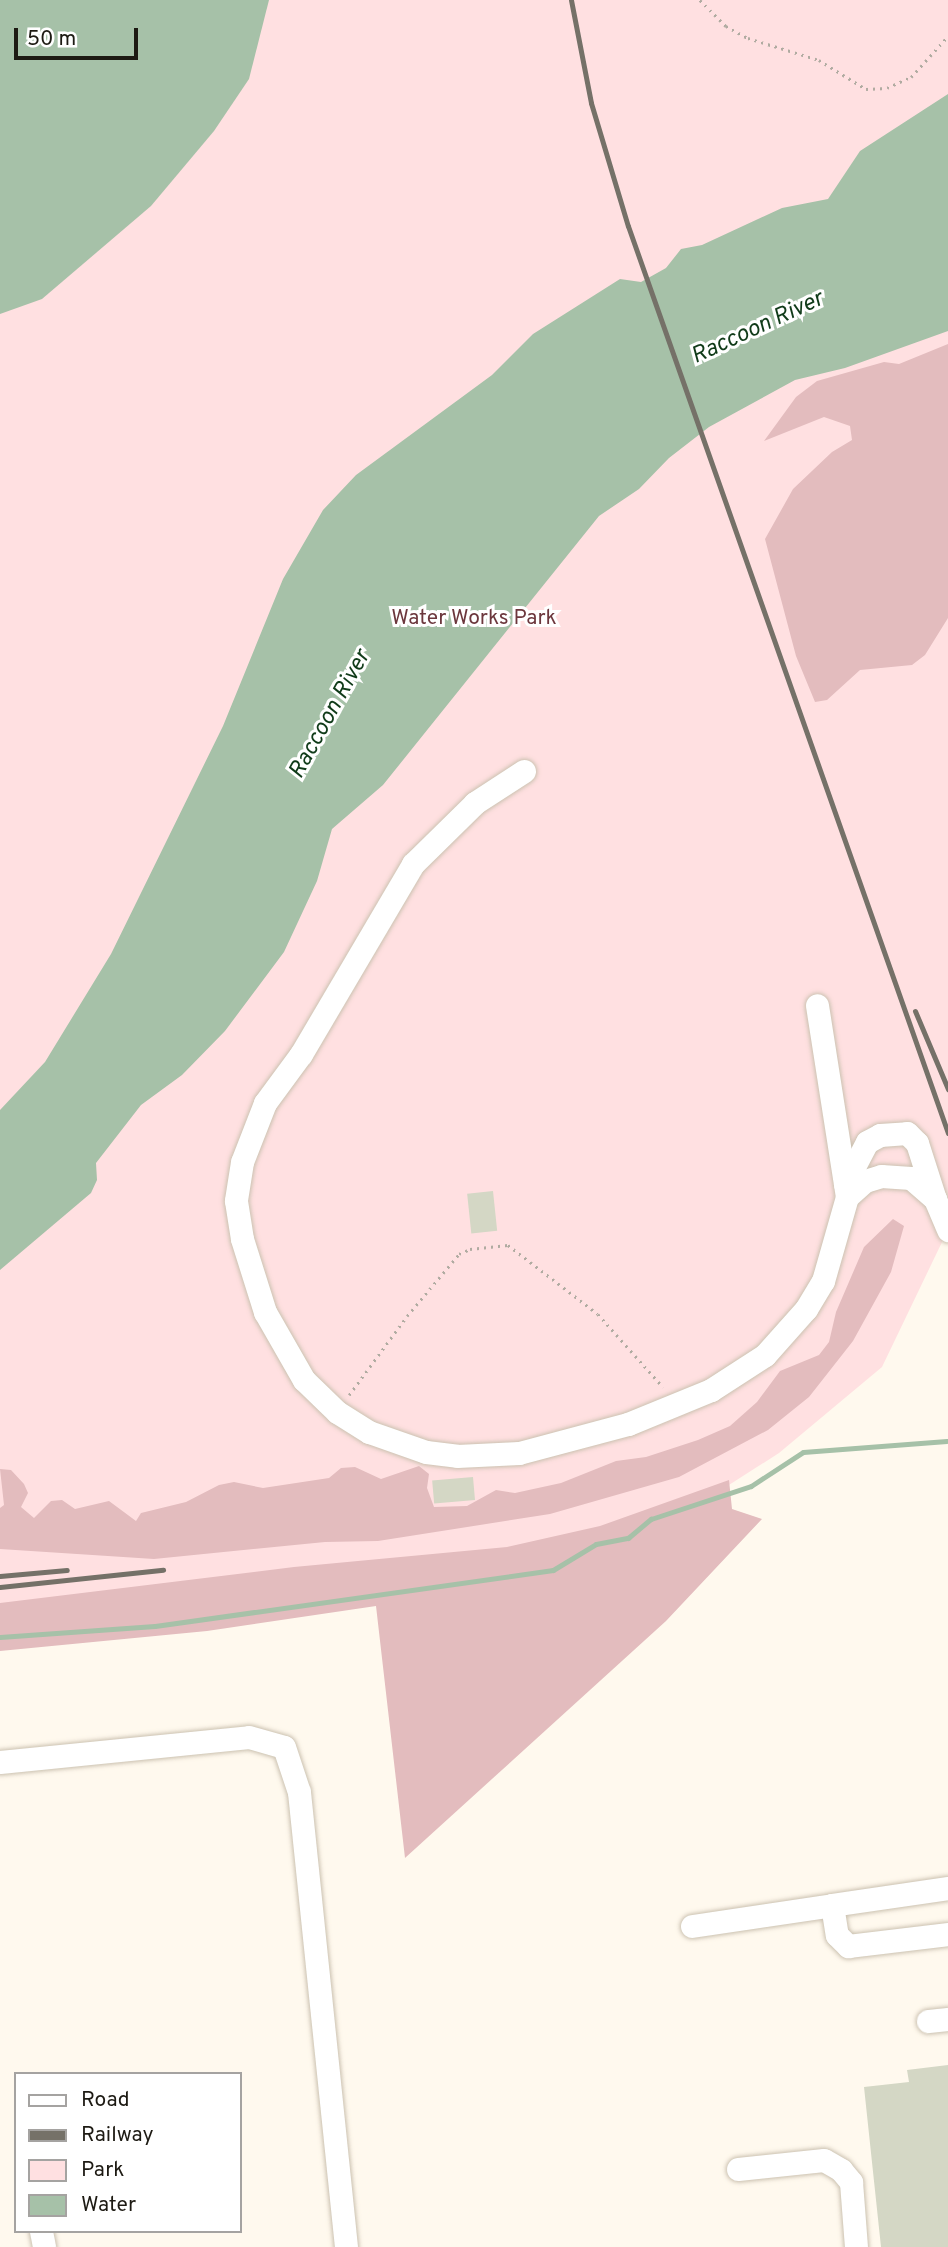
<!DOCTYPE html>
<html>
<head>
<meta charset="utf-8">
<style>
	body { margin:0 }
	#map { position:relative; width:948px; height:2247px; overflow:hidden; background:#fff9ee; font-family:Overpass,sans-serif }
	div>[style] { position:absolute }
	.green>* { inset:0; background:#ffe0e1 }
	.forest>* { inset:0; background:#e3bcbe }
	.water>* { inset:0; background:#a6c1a8 }
	.stream>* { height:5px; margin:-2.5px; padding:0 2.5px; transform-origin:2.5px; border-radius:2.5px; background:#a6c1a8 }
	.building>* { inset:0; background:#d4d7c5; transform-origin:0 0 }
	.path>* { height:2.5px; margin-top:-1.25px; transform-origin:0; background:repeating-linear-gradient(90deg,#b0aba1 0 2px,transparent 0 7px) }
	.roads { filter:drop-shadow(0 0 2px #ccc2b1) drop-shadow(0 0 2px #ccc2b1) }
	.minor>* { height:23px; margin:-11.5px; padding:0 11.5px; transform-origin:11.5px; border-radius:11.5px; background:#fff }
	.rail>* { height:5px; margin:-2.5px; padding:0 2.5px; transform-origin:2.5px; border-radius:2.5px; background:#757168 }
	span { translate:-50% -50%; white-space:nowrap; text-align:center; line-height:1.15; -webkit-text-stroke:6px #fff; paint-order:stroke }
	.park-label { font-size:21px; color:#6c373d }
	.water-label { font-size:23px; color:#103b19; font-style:italic }
	.legend { position:absolute; left:14px; top:2072px; width:228px; height:161px; box-sizing:border-box; background:#fff; border:2px solid #a5a3a1; margin:0; padding:9px 12px; list-style:none; font-size:21px; color:#1d1a13 }
	.legend li { display:flex; align-items:center; gap:14px; height:35px }
	.legend b { width:35px; border:2px solid #a5a3a1 }
	.scale { position:absolute; left:14px; top:28px; width:124px; height:32px; box-sizing:border-box; border:4px solid #1d1a13; border-top:0; padding-left:9px; font-size:21px; line-height:24px; white-space:nowrap; color:#1d1a13; -webkit-text-stroke:5px #fff; paint-order:stroke }
</style>
</head>
<body>
<div id="map">
	<div class="green">
		<div style="clip-path:polygon(0 0,948px 0,948px 1239px,943px 1240px,882px 1367px,779px 1453px,679px 1517px,586px 1543px,0 1609px)"></div>
	</div>
	<div class="forest">
		<div style="clip-path:polygon(948px 344px,948px 618px,925px 655px,912px 665px,860px 670px,827px 700px,815px 702px,796px 656px,765px 539px,793px 489px,832px 452px,852px 440px,850px 426px,824px 417px,764px 441px,796px 397px,817px 381px,884px 362px,899px 364px)"></div>
		<div style="clip-path:polygon(893px 1219px,904px 1226px,891px 1272px,853px 1341px,809px 1397px,768px 1430px,679px 1477px,550px 1514px,378px 1541px,325px 1542px,154px 1559px,0 1549px,0 1508px,4px 1505px,0 1469px,11px 1470px,24px 1484px,28px 1493px,21px 1507px,34px 1518px,51px 1501px,62px 1500px,75px 1509px,109px 1501px,136px 1521px,141px 1513px,186px 1502px,219px 1485px,234px 1482px,263px 1488px,329px 1478px,341px 1468px,355px 1467px,381px 1479px,419px 1466px,429px 1474px,427px 1488px,434px 1507px,467px 1506px,496px 1490px,515px 1493px,561px 1483px,616px 1461px,646px 1457px,698px 1440px,730px 1426px,757px 1402px,780px 1371px,819px 1355px,829px 1342px,836px 1312px,864px 1247px)"></div>
		<div style="clip-path:polygon(729px 1480px,732px 1509px,762px 1519px,666px 1621px,405px 1858px,376px 1606px,207px 1631px,0 1651px,0 1603px,294px 1567px,507px 1547px,600px 1526px)"></div>
	</div>
	<div class="water">
		<div style="clip-path:polygon(0 0,269px 0,249px 79px,214px 131px,151px 206px,42px 299px,0 314px)"></div>
		<div style="clip-path:polygon(948px 94px,948px 331px,845px 368px,795px 380px,709px 427px,669px 458px,639px 489px,599px 516px,383px 785px,332px 829px,317px 881px,284px 952px,225px 1031px,182px 1075px,141px 1105px,96px 1163px,97px 1180px,91px 1193px,0 1270px,0 1110px,45px 1062px,111px 954px,223px 726px,283px 579px,323px 510px,356px 475px,492px 375px,533px 334px,620px 279px,641px 282px,666px 268px,681px 249px,702px 245px,782px 208px,828px 199px,860px 151px)"></div>
	</div>
	<div class="stream">
		<div style="left:0;top:1637px;width:155px;rotate:-4.1deg"></div>
		<div style="left:155px;top:1626px;width:402px;rotate:-8deg"></div>
		<div style="left:553px;top:1570px;width:50px;rotate:-31.2deg"></div>
		<div style="left:596px;top:1544px;width:33px;rotate:-11deg"></div>
		<div style="left:628px;top:1538px;width:30px;rotate:-40deg"></div>
		<div style="left:651px;top:1519px;width:105px;rotate:-18.3deg"></div>
		<div style="left:751px;top:1486px;width:62px;rotate:-33.2deg"></div>
		<div style="left:803px;top:1452px;width:144px;rotate:-4.4deg"></div>
	</div>
	<div class="building">
		<div style="left:493px;top:1191px;width:40px;height:26px;rotate:84deg"></div>
		<div style="left:473px;top:1477px;width:23px;height:41px;rotate:85deg"></div>
		<div style="clip-path:polygon(948px 2065px,948px 2247px,881px 2247px,864px 2087px,909px 2082px,907px 2070px)"></div>
	</div>
	<div class="path">
		<div style="left:700px;top:0;width:37px;rotate:45deg"></div>
		<div style="left:726px;top:26px;width:25px;rotate:29deg"></div>
		<div style="left:748px;top:38px;width:74px;rotate:17.2deg"></div>
		<div style="left:819px;top:60px;width:55px;rotate:31.7deg"></div>
		<div style="left:866px;top:89px;width:21px;rotate:-3deg"></div>
		<div style="left:887px;top:88px;width:26px;rotate:-25deg"></div>
		<div style="left:911px;top:77px;width:55px;rotate:-47.9deg"></div>
		<div style="left:349px;top:1395px;width:98px;rotate:-53.7deg"></div>
		<div style="left:407px;top:1316px;width:81px;rotate:-50deg"></div>
		<div style="left:459px;top:1254px;width:12px;rotate:-24deg"></div>
		<div style="left:470px;top:1249px;width:38px;rotate:-6deg"></div>
		<div style="left:508px;top:1245px;width:113px;rotate:37.5deg"></div>
		<div style="left:598px;top:1314px;width:98px;rotate:48.3deg"></div>
	</div>
	<div class="roads">
		<div class="minor">
			<div style="left:524px;top:771px;width:59px;rotate:146.9deg"></div>
			<div style="left:475px;top:803px;width:87px;rotate:135.5deg"></div>
			<div style="left:413px;top:864px;width:221px;rotate:120.5deg"></div>
			<div style="left:301px;top:1054px;width:61px;rotate:126.3deg"></div>
			<div style="left:265px;top:1103px;width:63px;rotate:111.3deg"></div>
			<div style="left:242px;top:1162px;width:39px;rotate:99deg"></div>
			<div style="left:236px;top:1201px;width:38px;rotate:81deg"></div>
			<div style="left:242px;top:1239px;width:77px;rotate:72.5deg"></div>
			<div style="left:265px;top:1312px;width:78px;rotate:60.2deg"></div>
			<div style="left:304px;top:1380px;width:46px;rotate:44.1deg"></div>
			<div style="left:337px;top:1412px;width:38px;rotate:32deg"></div>
			<div style="left:369px;top:1432px;width:60px;rotate:19.3deg"></div>
			<div style="left:426px;top:1452px;width:31px;rotate:7deg"></div>
			<div style="left:457px;top:1456px;width:62px;rotate:-2.8deg"></div>
			<div style="left:519px;top:1453px;width:113px;rotate:-14.9deg"></div>
			<div style="left:628px;top:1424px;width:90px;rotate:-22.3deg"></div>
			<div style="left:711px;top:1390px;width:64px;rotate:-32.9deg"></div>
			<div style="left:765px;top:1355px;width:62px;rotate:-48.3deg"></div>
			<div style="left:806px;top:1309px;width:33px;rotate:-59deg"></div>
			<div style="left:823px;top:1281px;width:87px;rotate:-74.1deg"></div>
			<div style="left:847px;top:1197px;width:194px;rotate:-98.9deg"></div>
			<div style="left:845px;top:1184px;width:47px;rotate:-62.4deg"></div>
			<div style="left:867px;top:1142px;width:15px;rotate:-28deg"></div>
			<div style="left:880px;top:1135px;width:27px;rotate:-4deg"></div>
			<div style="left:907px;top:1133px;width:14px;rotate:45deg"></div>
			<div style="left:917px;top:1143px;width:59px;rotate:72.2deg"></div>
			<div style="left:847px;top:1197px;width:24px;rotate:-42deg"></div>
			<div style="left:865px;top:1181px;width:17px;rotate:-17deg"></div>
			<div style="left:881px;top:1176px;width:30px;rotate:4deg"></div>
			<div style="left:911px;top:1178px;width:32px;rotate:41deg"></div>
			<div style="left:935px;top:1199px;width:34px;rotate:67deg"></div>
			<div style="left:0;top:1762px;width:250px;rotate:-5.7deg"></div>
			<div style="left:249px;top:1737px;width:36px;rotate:16deg"></div>
			<div style="left:284px;top:1747px;width:47px;rotate:71.6deg"></div>
			<div style="left:299px;top:1792px;width:457px;rotate:84.1deg"></div>
			<div style="left:948px;top:1888px;width:117px;rotate:171.7deg"></div>
			<div style="left:832px;top:1905px;width:30px;rotate:81deg"></div>
			<div style="left:837px;top:1935px;width:16px;rotate:45deg"></div>
			<div style="left:848px;top:1946px;width:101px;rotate:-6.8deg"></div>
			<div style="left:692px;top:1926px;width:142px;rotate:-8.5deg"></div>
			<div style="left:928px;top:2021px;width:20px;rotate:-6deg"></div>
			<div style="left:738px;top:2169px;width:86px;rotate:-6deg"></div>
			<div style="left:824px;top:2160px;width:20px;rotate:30deg"></div>
			<div style="left:841px;top:2170px;width:16px;rotate:50deg"></div>
			<div style="left:851px;top:2182px;width:65px;rotate:85.6deg"></div>
			<div style="left:41px;top:2231px;width:16px;rotate:79deg"></div>
		</div>
	</div>
	<div class="rail">
		<div style="left:571px;top:0;width:105px;rotate:79deg"></div>
		<div style="left:591px;top:103px;width:128px;rotate:73.3deg"></div>
		<div style="left:628px;top:226px;width:962px;rotate:70.57deg"></div>
		<div style="left:915px;top:1011px;width:85px;rotate:67.1deg"></div>
		<div style="left:0;top:1576px;width:67px;rotate:-5.1deg"></div>
		<div style="left:0;top:1587px;width:164px;rotate:-6deg"></div>
	</div>
	<div class="park-label">
		<span style="left:474px;top:619px">Water Works Park</span>
	</div>
	<div class="water-label">
		<span style="left:758px;top:329px;rotate:-25deg">Raccoon River</span>
		<span style="left:331px;top:715px;rotate:-61deg">Raccoon River</span>
	</div>
	<ul class="legend">
	<li><b style="height:9px;background:#fff"></b>Road</li>
	<li><b style="height:9px;background:#757168"></b>Railway</li>
	<li><b style="height:19px;background:#ffe0e1"></b>Park</li>
	<li><b style="height:19px;background:#a6c1a8"></b>Water</li>
	</ul>
	<div class="scale">50 m</div>
</div>
</body>
</html>
